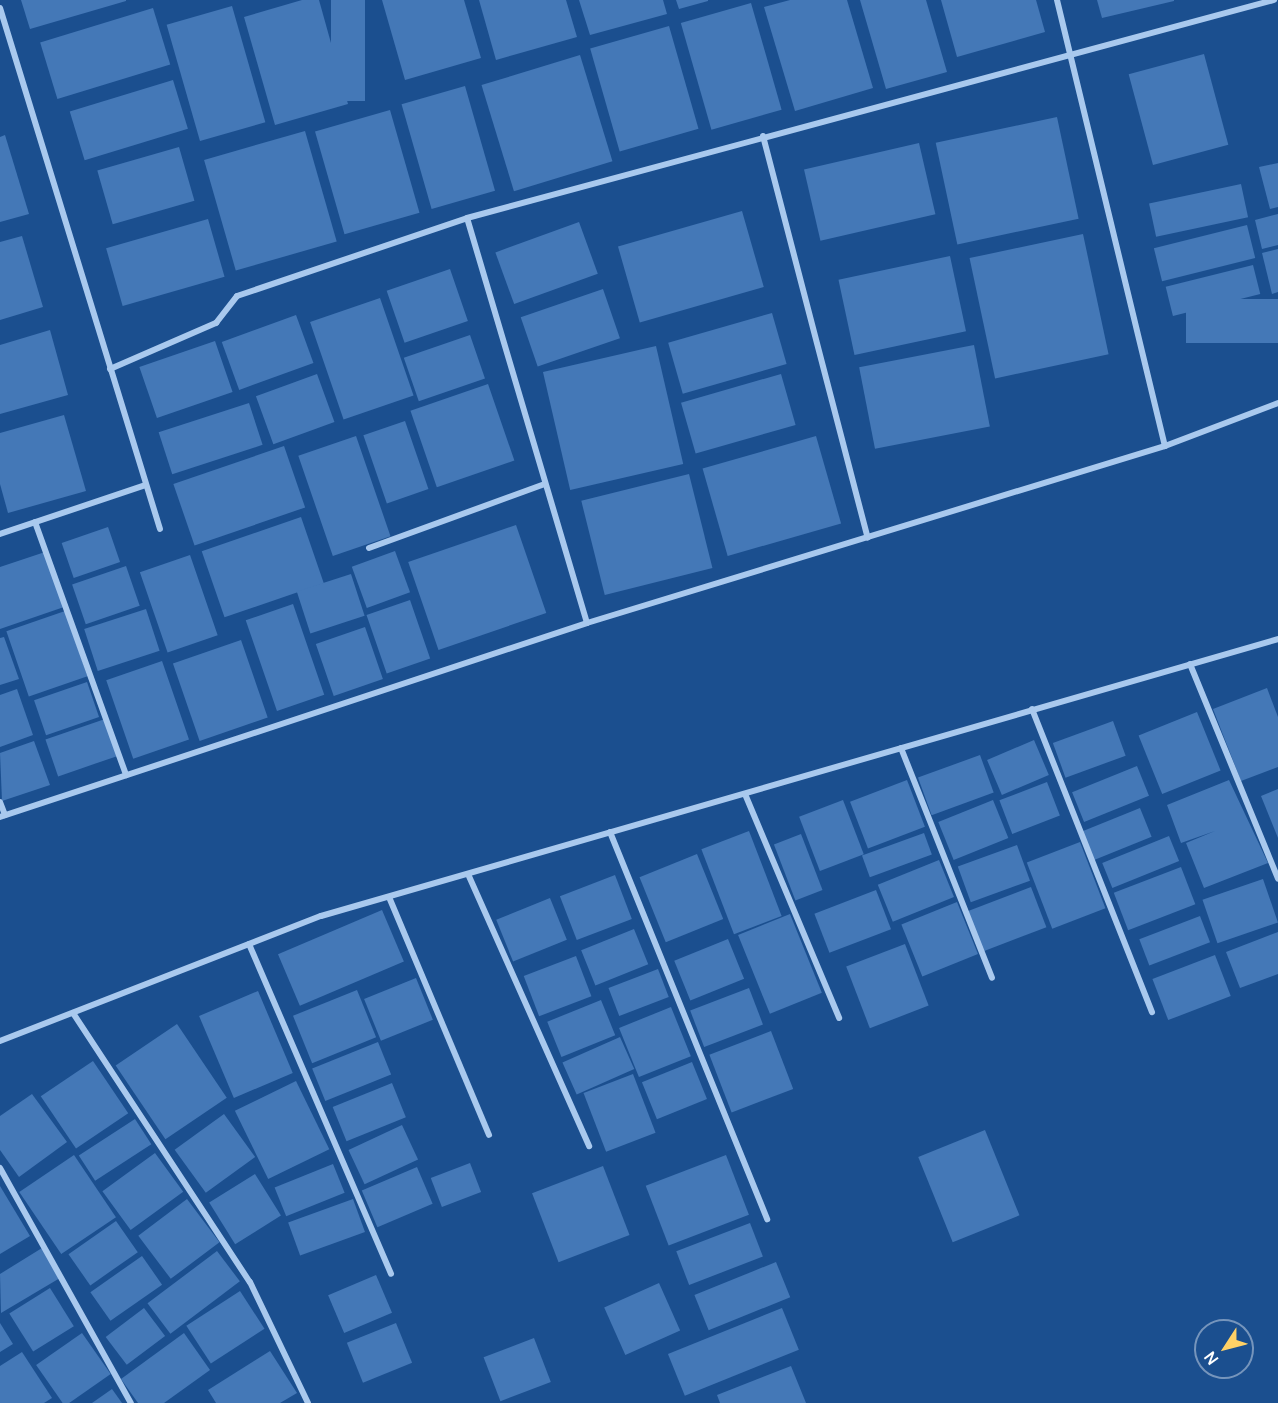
<!DOCTYPE html>
<html>
<head>
<meta charset="utf-8">
<style>
	body { margin:0 }
	#map { position:relative; width:1278px; height:1403px; overflow:hidden; background:#1b4f8f; font-family:Manrope,sans-serif }
	div>[style] { position:absolute }
	.building>* { inset:0; background:#4478b7; transform-origin:0 0 }
	.street>* { height:6px; margin:-3px; padding:0 3px; transform-origin:3px; border-radius:3px; background:#a9c9ee }
	span { translate:-50% -50%; white-space:nowrap; text-align:center; line-height:1.15; -webkit-text-stroke:6px #1b4f8f; paint-order:stroke }
	.north { position:absolute; left:1194px; top:1319px; width:60px; height:60px; box-sizing:border-box; background:#1b4f8f; border:2px solid #7695bc; border-radius:50%; rotate:234deg; font-size:16px; font-weight:700; line-height:24px; text-align:center; color:#fff }
	.north::after { content:''; display:block; margin:auto; width:21px; height:27px; background:#ffd166; clip-path:polygon(50% 0,100% 100%,50% 72%,0 100%) }
</style>
</head>
<body>
<div id="map">
	<div class="building">
		<div style="clip-path:polygon(21px 0,126px 0,126px 1px,30px 29px)"></div>
		<div style="clip-path:polygon(302px 0,319px 0,348px 104px,275px 125px,244px 17px)"></div>
		<div style="left:331px;top:0;width:34px;height:101px"></div>
		<div style="clip-path:polygon(382px 0,464px 0,481px 58px,405px 80px)"></div>
		<div style="clip-path:polygon(479px 0,566px 0,577px 37px,496px 60px)"></div>
		<div style="clip-path:polygon(579px 0,663px 0,667px 14px,590px 35px)"></div>
		<div style="clip-path:polygon(676px 0,708px 0,708px 1px,679px 9px)"></div>
		<div style="clip-path:polygon(790px 0,847px 0,873px 88px,795px 111px,764px 7px)"></div>
		<div style="clip-path:polygon(860px 0,926px 0,947px 72px,886px 89px)"></div>
		<div style="clip-path:polygon(941px 0,1036px 0,1045px 32px,957px 57px)"></div>
		<div style="clip-path:polygon(1097px 0,1174px 0,1174px 1px,1102px 18px)"></div>
		<div style="left:751px;top:3px;width:111px;height:73px;rotate:74deg"></div>
		<div style="left:232px;top:6px;width:121px;height:68px;rotate:74deg"></div>
		<div style="left:153px;top:8px;width:59px;height:118px;rotate:73deg"></div>
		<div style="left:669px;top:26px;width:107px;height:82px;rotate:74deg"></div>
		<div style="left:1204px;top:54px;width:94px;height:78px;rotate:75deg"></div>
		<div style="left:580px;top:55px;width:111px;height:103px;rotate:73deg"></div>
		<div style="left:173px;top:80px;width:51px;height:108px;rotate:73deg"></div>
		<div style="left:465px;top:86px;width:109px;height:66px;rotate:74deg"></div>
		<div style="left:390px;top:110px;width:107px;height:78px;rotate:74deg"></div>
		<div style="left:1057px;top:117px;width:104px;height:124px;rotate:78deg"></div>
		<div style="left:305px;top:131px;width:115px;height:105px;rotate:74deg"></div>
		<div style="clip-path:polygon(5px 135px,29px 214px,0 222px,0 137px)"></div>
		<div style="left:919px;top:143px;width:73px;height:118px;rotate:77deg"></div>
		<div style="left:179px;top:147px;width:56px;height:85px;rotate:74deg"></div>
		<div style="clip-path:polygon(1278px 163px,1278px 207px,1270px 209px,1259px 167px)"></div>
		<div style="left:1241px;top:184px;width:34px;height:94px;rotate:78deg"></div>
		<div style="left:742px;top:211px;width:79px;height:129px;rotate:74deg"></div>
		<div style="clip-path:polygon(1278px 214px,1278px 245px,1262px 249px,1255px 220px)"></div>
		<div style="left:208px;top:219px;width:60px;height:106px;rotate:74deg"></div>
		<div style="left:579px;top:222px;width:55px;height:89px;rotate:70deg"></div>
		<div style="left:1247px;top:225px;width:34px;height:96px;rotate:76deg"></div>
		<div style="left:1083px;top:234px;width:123px;height:116px;rotate:78deg"></div>
		<div style="clip-path:polygon(22px 236px,43px 307px,0 320px,0 242px)"></div>
		<div style="clip-path:polygon(1278px 249px,1278px 292px,1272px 294px,1262px 253px)"></div>
		<div style="left:950px;top:256px;width:77px;height:114px;rotate:78deg"></div>
		<div style="left:1253px;top:265px;width:30px;height:90px;rotate:76deg"></div>
		<div style="left:450px;top:269px;width:55px;height:67px;rotate:71deg"></div>
		<div style="left:603px;top:289px;width:52px;height:87px;rotate:71deg"></div>
		<div style="left:380px;top:298px;width:103px;height:74px;rotate:71deg"></div>
		<div style="left:1278px;top:299px;width:44px;height:92px;rotate:90deg"></div>
		<div style="left:772px;top:313px;width:53px;height:108px;rotate:74deg"></div>
		<div style="left:296px;top:315px;width:51px;height:79px;rotate:70deg"></div>
		<div style="clip-path:polygon(50px 330px,68px 395px,0 414px,0 345px)"></div>
		<div style="left:470px;top:335px;width:46px;height:70px;rotate:71deg"></div>
		<div style="left:215px;top:341px;width:54px;height:80px;rotate:71deg"></div>
		<div style="left:974px;top:345px;width:83px;height:117px;rotate:79deg"></div>
		<div style="left:656px;top:346px;width:121px;height:116px;rotate:77deg"></div>
		<div style="left:317px;top:374px;width:51px;height:65px;rotate:70deg"></div>
		<div style="left:781px;top:374px;width:53px;height:104px;rotate:74deg"></div>
		<div style="left:488px;top:384px;width:81px;height:82px;rotate:71deg"></div>
		<div style="left:249px;top:403px;width:44px;height:95px;rotate:72deg"></div>
		<div style="clip-path:polygon(64px 415px,86px 491px,8px 513px,0 484px,0 433px)"></div>
		<div style="left:405px;top:421px;width:72px;height:44px;rotate:71deg"></div>
		<div style="left:356px;top:436px;width:106px;height:61px;rotate:71deg"></div>
		<div style="left:816px;top:436px;width:91px;height:118px;rotate:74deg"></div>
		<div style="left:284px;top:446px;width:65px;height:117px;rotate:71deg"></div>
		<div style="left:689px;top:474px;width:97px;height:111px;rotate:76deg"></div>
		<div style="left:301px;top:517px;width:70px;height:105px;rotate:71deg"></div>
		<div style="left:516px;top:525px;width:93px;height:114px;rotate:71deg"></div>
		<div style="left:108px;top:527px;width:37px;height:49px;rotate:71deg"></div>
		<div style="left:395px;top:551px;width:44px;height:46px;rotate:70deg"></div>
		<div style="clip-path:polygon(45px 552px,64px 607px,0 629px,0 567px)"></div>
		<div style="left:190px;top:555px;width:85px;height:53px;rotate:71deg"></div>
		<div style="left:126px;top:566px;width:42px;height:57px;rotate:71deg"></div>
		<div style="left:351px;top:574px;width:44px;height:57px;rotate:72deg"></div>
		<div style="left:410px;top:600px;width:62px;height:46px;rotate:71deg"></div>
		<div style="left:293px;top:604px;width:96px;height:50px;rotate:71deg"></div>
		<div style="left:146px;top:609px;width:44px;height:65px;rotate:72deg"></div>
		<div style="left:65px;top:611px;width:69px;height:62px;rotate:71deg"></div>
		<div style="left:365px;top:627px;width:55px;height:52px;rotate:71deg"></div>
		<div style="clip-path:polygon(4px 637px,19px 679px,0 685px,0 638px)"></div>
		<div style="left:241px;top:640px;width:82px;height:72px;rotate:71deg"></div>
		<div style="left:162px;top:661px;width:83px;height:59px;rotate:71deg"></div>
		<div style="left:87px;top:682px;width:37px;height:56px;rotate:71deg"></div>
		<div style="clip-path:polygon(1267px 688px,1278px 717px,1278px 767px,1241px 781px,1213px 709px)"></div>
		<div style="clip-path:polygon(17px 689px,33px 735px,0 747px,0 695px)"></div>
		<div style="left:1197px;top:712px;width:63px;height:63px;rotate:68deg"></div>
		<div style="left:105px;top:719px;width:39px;height:63px;rotate:71deg"></div>
		<div style="left:1113px;top:721px;width:37px;height:64px;rotate:70deg"></div>
		<div style="left:1034px;top:740px;width:38px;height:51px;rotate:67deg"></div>
		<div style="clip-path:polygon(34px 741px,50px 785px,2px 801px,0 753px)"></div>
		<div style="left:980px;top:755px;width:40px;height:66px;rotate:70deg"></div>
		<div style="left:1137px;top:766px;width:32px;height:70px;rotate:68deg"></div>
		<div style="left:907px;top:780px;width:50px;height:61px;rotate:69deg"></div>
		<div style="clip-path:polygon(1229px 780px,1268px 863px,1204px 888px,1186px 843px,1215px 831px,1181px 843px,1167px 805px)"></div>
		<div style="left:1047px;top:782px;width:36px;height:51px;rotate:69deg"></div>
		<div style="clip-path:polygon(1278px 789px,1278px 838px,1261px 796px)"></div>
		<div style="left:843px;top:800px;width:58px;height:47px;rotate:69deg"></div>
		<div style="left:993px;top:800px;width:41px;height:59px;rotate:68deg"></div>
		<div style="left:1140px;top:808px;width:31px;height:62px;rotate:68deg"></div>
		<div style="left:749px;top:831px;width:91px;height:51px;rotate:69deg"></div>
		<div style="left:924px;top:833px;width:23px;height:66px;rotate:70deg"></div>
		<div style="left:801px;top:834px;width:60px;height:29px;rotate:69deg"></div>
		<div style="left:1169px;top:836px;width:27px;height:72px;rotate:68deg"></div>
		<div style="left:1080px;top:842px;width:71px;height:57px;rotate:69deg"></div>
		<div style="left:1017px;top:845px;width:38px;height:63px;rotate:70deg"></div>
		<div style="left:697px;top:854px;width:70px;height:62px;rotate:68deg"></div>
		<div style="left:939px;top:860px;width:40px;height:66px;rotate:68deg"></div>
		<div style="left:1181px;top:867px;width:40px;height:72px;rotate:69deg"></div>
		<div style="left:615px;top:875px;width:47px;height:59px;rotate:69deg"></div>
		<div style="left:1263px;top:879px;width:46px;height:64px;rotate:71deg"></div>
		<div style="left:1031px;top:887px;width:43px;height:68px;rotate:69deg"></div>
		<div style="left:876px;top:890px;width:42px;height:66px;rotate:69deg"></div>
		<div style="left:550px;top:898px;width:45px;height:58px;rotate:68deg"></div>
		<div style="left:957px;top:902px;width:56px;height:60px;rotate:68deg"></div>
		<div style="left:382px;top:910px;width:56px;height:113px;rotate:67deg"></div>
		<div style="left:790px;top:914px;width:85px;height:56px;rotate:68deg"></div>
		<div style="left:1200px;top:916px;width:28px;height:65px;rotate:69deg"></div>
		<div style="left:634px;top:929px;width:38px;height:57px;rotate:68deg"></div>
		<div style="clip-path:polygon(1278px 932px,1278px 974px,1240px 988px,1226px 952px)"></div>
		<div style="left:728px;top:939px;width:43px;height:58px;rotate:68deg"></div>
		<div style="left:905px;top:944px;width:66px;height:63px;rotate:69deg"></div>
		<div style="left:1215px;top:955px;width:44px;height:67px;rotate:69deg"></div>
		<div style="left:576px;top:956px;width:43px;height:56px;rotate:69deg"></div>
		<div style="left:658px;top:969px;width:30px;height:53px;rotate:69deg"></div>
		<div style="left:416px;top:978px;width:45px;height:56px;rotate:68deg"></div>
		<div style="left:749px;top:988px;width:39px;height:63px;rotate:69deg"></div>
		<div style="left:357px;top:990px;width:51px;height:69px;rotate:68deg"></div>
		<div style="left:258px;top:991px;width:89px;height:64px;rotate:67deg"></div>
		<div style="left:601px;top:1000px;width:38px;height:58px;rotate:68deg"></div>
		<div style="left:671px;top:1007px;width:53px;height:56px;rotate:68deg"></div>
		<div style="left:177px;top:1024px;width:89px;height:74px;rotate:56deg"></div>
		<div style="left:771px;top:1031px;width:62px;height:66px;rotate:69deg"></div>
		<div style="left:620px;top:1037px;width:35px;height:63px;rotate:66deg"></div>
		<div style="left:378px;top:1042px;width:35px;height:71px;rotate:68deg"></div>
		<div style="left:93px;top:1061px;width:63px;height:63px;rotate:56deg"></div>
		<div style="left:692px;top:1062px;width:40px;height:54px;rotate:68deg"></div>
		<div style="left:633px;top:1074px;width:63px;height:53px;rotate:69deg"></div>
		<div style="left:296px;top:1081px;width:76px;height:68px;rotate:64deg"></div>
		<div style="left:392px;top:1083px;width:37px;height:64px;rotate:68deg"></div>
		<div style="clip-path:polygon(32px 1094px,67px 1142px,19px 1177px,0 1150px,0 1116px)"></div>
		<div style="left:224px;top:1114px;width:53px;height:61px;rotate:54deg"></div>
		<div style="left:135px;top:1119px;width:30px;height:67px;rotate:57deg"></div>
		<div style="left:402px;top:1125px;width:38px;height:59px;rotate:65deg"></div>
		<div style="left:985px;top:1130px;width:92px;height:72px;rotate:68deg"></div>
		<div style="left:155px;top:1153px;width:48px;height:65px;rotate:54deg"></div>
		<div style="left:74px;top:1155px;width:75px;height:66px;rotate:56deg"></div>
		<div style="left:726px;top:1155px;width:64px;height:86px;rotate:69deg"></div>
		<div style="left:470px;top:1163px;width:31px;height:42px;rotate:69deg"></div>
		<div style="left:333px;top:1164px;width:31px;height:63px;rotate:68deg"></div>
		<div style="left:603px;top:1166px;width:74px;height:76px;rotate:69deg"></div>
		<div style="left:417px;top:1167px;width:40px;height:60px;rotate:67deg"></div>
		<div style="left:255px;top:1174px;width:49px;height:54px;rotate:58deg"></div>
		<div style="clip-path:polygon(0 1186px,30px 1236px,0 1254px)"></div>
		<div style="left:187px;top:1199px;width:54px;height:61px;rotate:53deg"></div>
		<div style="left:353px;top:1199px;width:35px;height:69px;rotate:70deg"></div>
		<div style="left:116px;top:1221px;width:38px;height:58px;rotate:55deg"></div>
		<div style="left:750px;top:1223px;width:36px;height:79px;rotate:69deg"></div>
		<div style="clip-path:polygon(42px 1248px,60px 1278px,1px 1313px,0 1274px)"></div>
		<div style="left:217px;top:1251px;width:38px;height:87px;rotate:53deg"></div>
		<div style="left:142px;top:1256px;width:35px;height:63px;rotate:55deg"></div>
		<div style="left:776px;top:1262px;width:38px;height:88px;rotate:68deg"></div>
		<div style="left:376px;top:1275px;width:41px;height:52px;rotate:67deg"></div>
		<div style="left:659px;top:1283px;width:52px;height:60px;rotate:66deg"></div>
		<div style="left:50px;top:1288px;width:45px;height:48px;rotate:58deg"></div>
		<div style="left:240px;top:1291px;width:45px;height:64px;rotate:57deg"></div>
		<div style="left:144px;top:1308px;width:35px;height:48px;rotate:53deg"></div>
		<div style="left:782px;top:1308px;width:45px;height:123px;rotate:68deg"></div>
		<div style="clip-path:polygon(0 1323px,13px 1344px,0 1352px)"></div>
		<div style="left:396px;top:1323px;width:43px;height:53px;rotate:68deg"></div>
		<div style="left:82px;top:1333px;width:50px;height:56px;rotate:55deg"></div>
		<div style="clip-path:polygon(184px 1333px,210px 1370px,164px 1403px,138px 1403px,121px 1379px)"></div>
		<div style="left:534px;top:1338px;width:47px;height:54px;rotate:69deg"></div>
		<div style="clip-path:polygon(270px 1351px,297px 1393px,280px 1403px,216px 1403px,208px 1390px)"></div>
		<div style="clip-path:polygon(22px 1352px,52px 1398px,44px 1403px,0 1403px,0 1366px)"></div>
		<div style="clip-path:polygon(791px 1366px,806px 1403px,720px 1403px,717px 1395px)"></div>
		<div style="clip-path:polygon(112px 1389px,122px 1403px,92px 1403px)"></div>
	</div>
	<div class="street">
		<div style="left:1057px;top:0;width:459px;rotate:76.4deg"></div>
		<div style="left:0;top:8px;width:545px;rotate:72.93deg"></div>
		<div style="left:763px;top:136px;width:415px;rotate:75.4deg"></div>
		<div style="left:110px;top:369px;width:116px;rotate:-23.5deg"></div>
		<div style="left:216px;top:323px;width:34px;rotate:-52deg"></div>
		<div style="left:237px;top:296px;width:243px;rotate:-18.7deg"></div>
		<div style="left:467px;top:218px;width:836px;rotate:-15.12deg"></div>
		<div style="left:35px;top:522px;width:269px;rotate:70.2deg"></div>
		<div style="left:0;top:534px;width:154px;rotate:-18.6deg"></div>
		<div style="left:369px;top:548px;width:187px;rotate:-20deg"></div>
		<div style="left:587px;top:623px;width:604px;rotate:-17.03deg"></div>
		<div style="left:1165px;top:446px;width:121px;rotate:-20.8deg"></div>
		<div style="left:1190px;top:664px;width:232px;rotate:67.7deg"></div>
		<div style="left:1032px;top:709px;width:326px;rotate:68.4deg"></div>
		<div style="left:901px;top:748px;width:247px;rotate:68.4deg"></div>
		<div style="left:745px;top:794px;width:243px;rotate:67.2deg"></div>
		<div style="left:0;top:802px;width:14px;rotate:69deg"></div>
		<div style="left:0;top:817px;width:618px;rotate:-18.29deg"></div>
		<div style="left:587px;top:623px;width:422px;rotate:-106.5deg"></div>
		<div style="left:610px;top:832px;width:418px;rotate:67.9deg"></div>
		<div style="left:468px;top:874px;width:298px;rotate:66deg"></div>
		<div style="left:389px;top:897px;width:258px;rotate:67.2deg"></div>
		<div style="left:249px;top:944px;width:359px;rotate:66.7deg"></div>
		<div style="left:73px;top:1013px;width:322px;rotate:56.7deg"></div>
		<div style="left:250px;top:1282px;width:134px;rotate:64.4deg"></div>
		<div style="left:0;top:1041px;width:344px;rotate:-21.3deg"></div>
		<div style="left:321px;top:916px;width:996px;rotate:-16.14deg"></div>
		<div style="left:0;top:1168px;width:269px;rotate:60.9deg"></div>
	</div>
	<div class="north">N</div>
</div>
</body>
</html>
